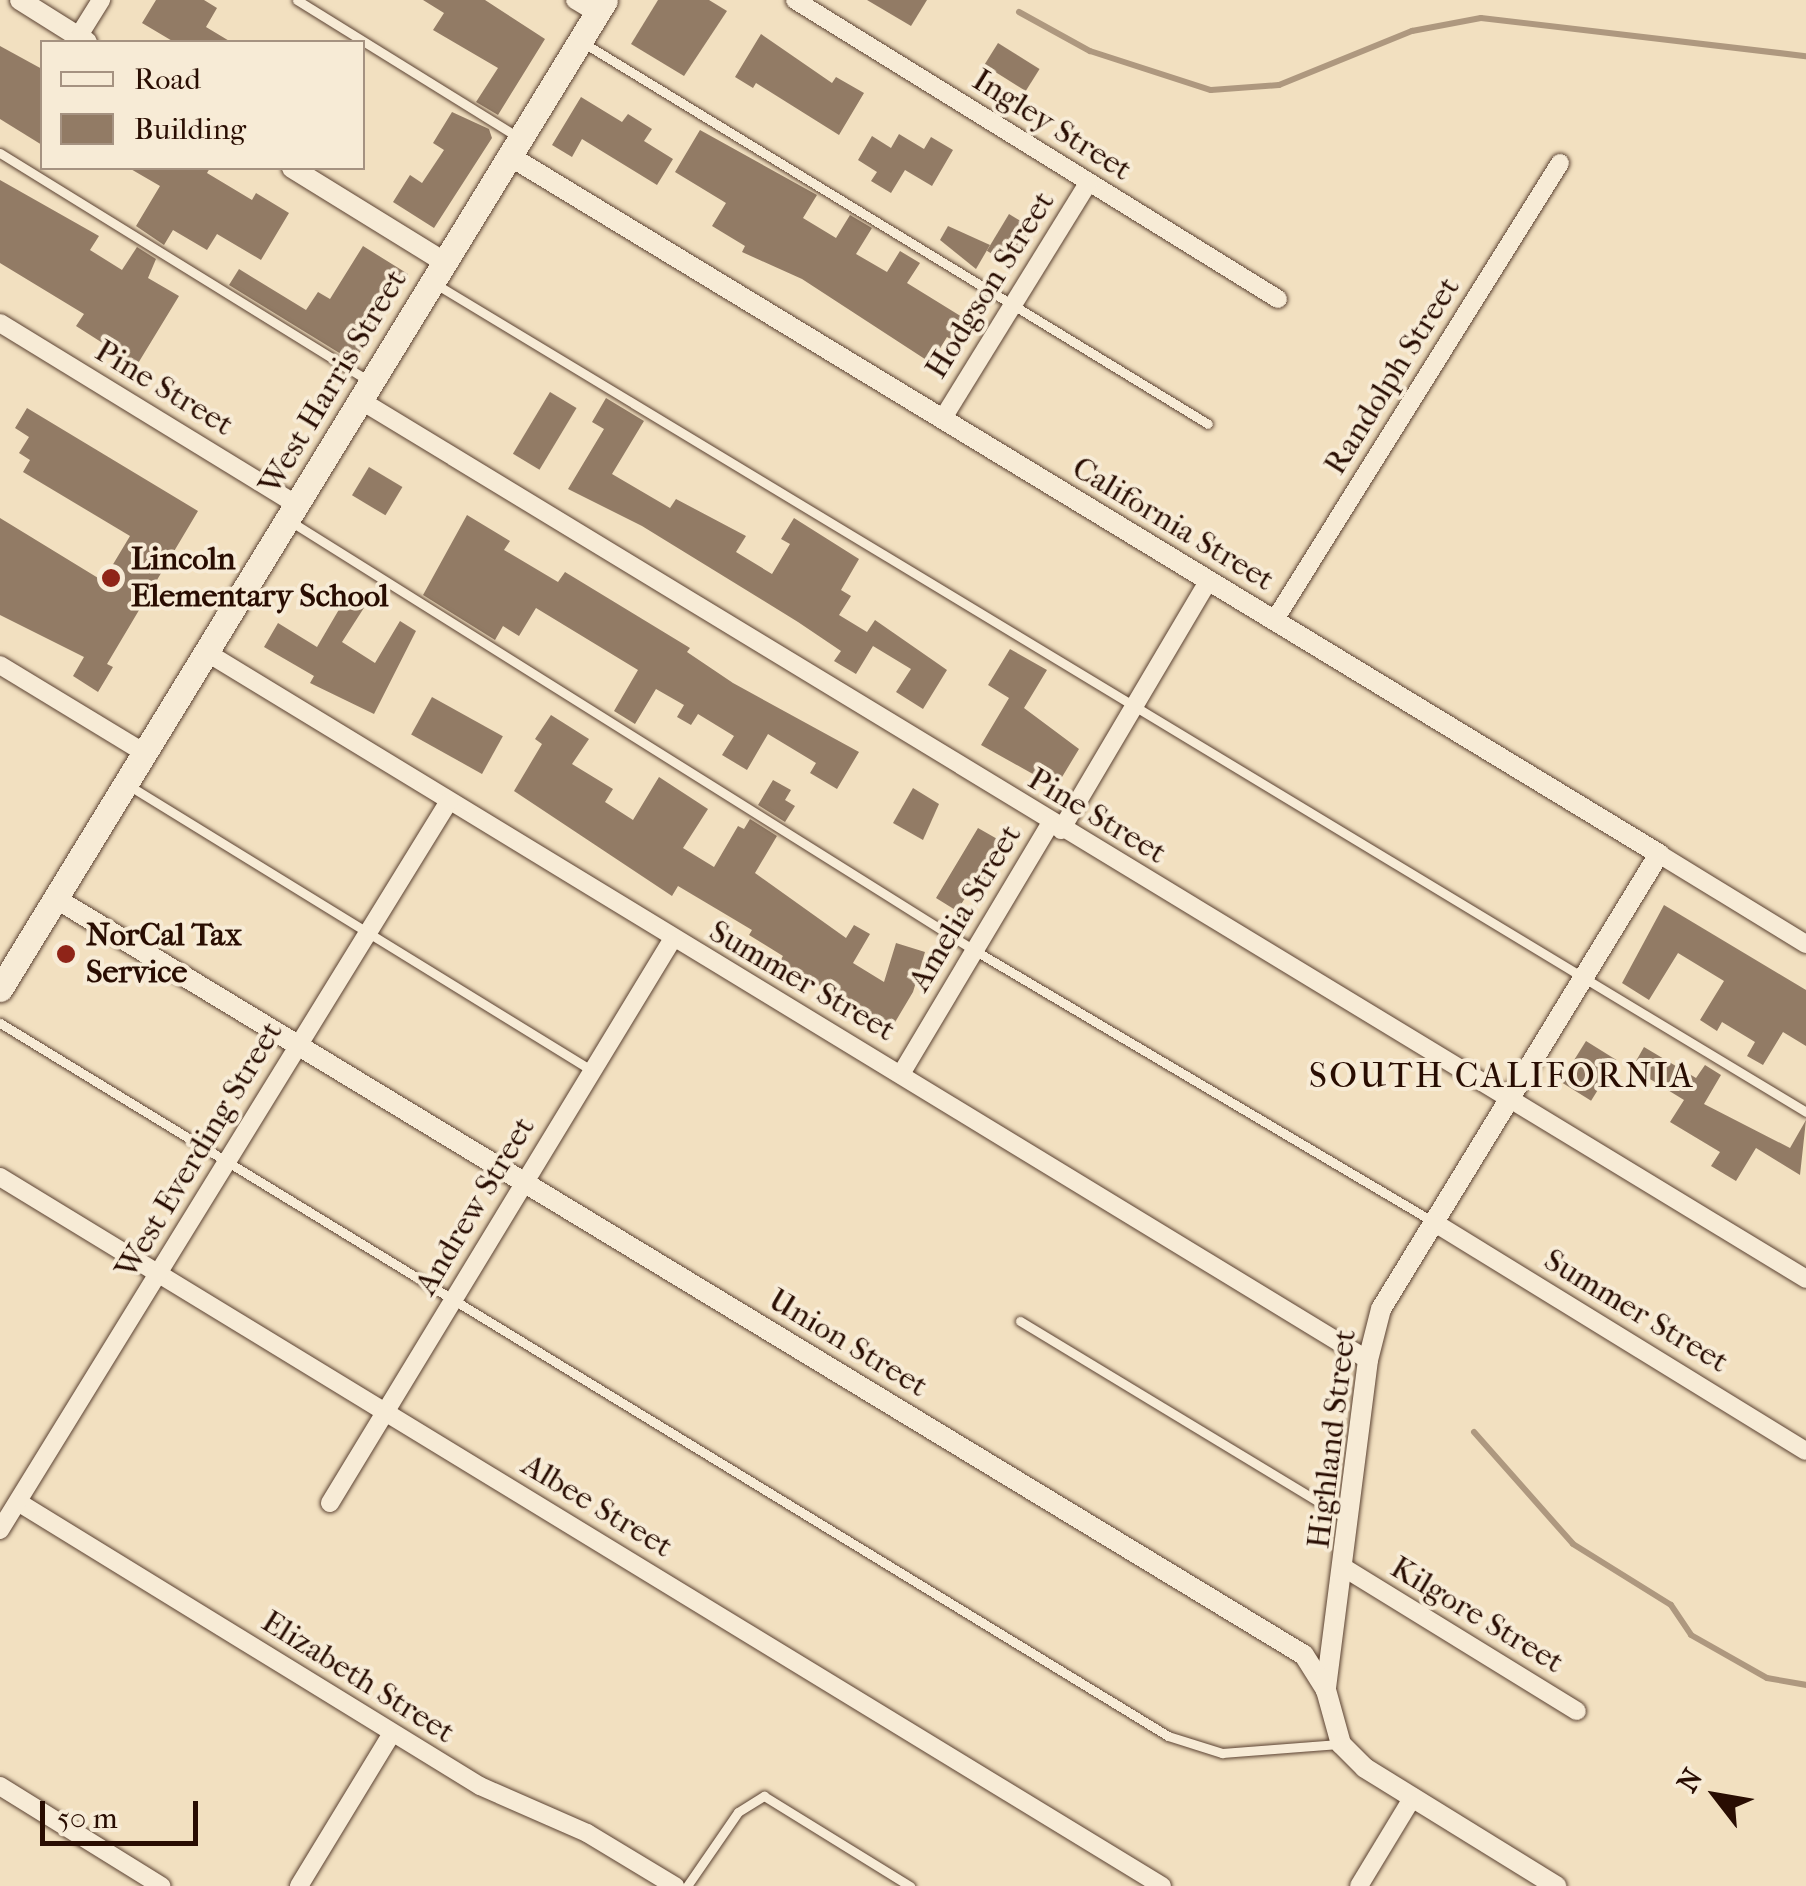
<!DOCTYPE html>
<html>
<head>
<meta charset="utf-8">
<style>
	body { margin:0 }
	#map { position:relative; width:1806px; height:1886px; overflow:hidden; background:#f2e0c0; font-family:"IM FELL French Canon",serif }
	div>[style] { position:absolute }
	.stream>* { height:6px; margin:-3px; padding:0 3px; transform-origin:3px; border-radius:3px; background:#ae987f }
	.building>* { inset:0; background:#927b65; transform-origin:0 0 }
	.roads { filter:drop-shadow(0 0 2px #5b4232) drop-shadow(0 0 2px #5b4232) }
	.service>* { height:9px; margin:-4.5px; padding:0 4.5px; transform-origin:4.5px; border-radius:4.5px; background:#f7ebd6 }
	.minor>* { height:18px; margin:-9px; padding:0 9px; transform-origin:9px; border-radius:9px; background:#f7ebd6 }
	.tertiary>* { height:20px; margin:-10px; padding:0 10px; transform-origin:10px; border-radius:10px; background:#f7ebd6 }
	.secondary>* { height:25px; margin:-12.5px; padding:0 12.5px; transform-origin:12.5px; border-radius:12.5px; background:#f7ebd6 }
	.dots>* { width:28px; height:28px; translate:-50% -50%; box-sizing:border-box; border:5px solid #f7ebd6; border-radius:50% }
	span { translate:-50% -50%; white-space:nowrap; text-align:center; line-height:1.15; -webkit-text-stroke:8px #f7ebd6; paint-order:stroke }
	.street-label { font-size:32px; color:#290d02 }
	.poi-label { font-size:32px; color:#290d02; font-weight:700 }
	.left { translate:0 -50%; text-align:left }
	.neighbourhood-label { font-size:35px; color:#290d02; letter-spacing:2.5px }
	.legend { position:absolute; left:40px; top:40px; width:325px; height:130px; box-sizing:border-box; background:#f7ebd6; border:2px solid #a59281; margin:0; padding:12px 18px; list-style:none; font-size:30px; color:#290d02 }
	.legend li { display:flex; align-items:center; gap:20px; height:50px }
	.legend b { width:50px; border:2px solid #a59281 }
	.north { position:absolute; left:1666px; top:1746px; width:100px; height:100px; -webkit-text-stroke:8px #f7ebd6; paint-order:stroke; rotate:301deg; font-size:28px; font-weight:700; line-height:40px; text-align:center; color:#290d02 }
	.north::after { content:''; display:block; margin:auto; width:35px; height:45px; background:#290d02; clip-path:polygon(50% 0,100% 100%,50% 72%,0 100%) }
	.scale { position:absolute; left:40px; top:1801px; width:158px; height:45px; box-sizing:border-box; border:5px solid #290d02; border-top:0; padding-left:12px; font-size:30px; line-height:35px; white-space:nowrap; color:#290d02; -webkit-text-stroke:8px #f7ebd6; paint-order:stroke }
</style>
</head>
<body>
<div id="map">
	<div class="stream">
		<div style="left:1019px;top:12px;width:81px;rotate:28.8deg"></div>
		<div style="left:1090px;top:51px;width:127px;rotate:17.9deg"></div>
		<div style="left:1211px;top:90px;width:68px;rotate:-4.2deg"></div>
		<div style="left:1279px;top:85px;width:144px;rotate:-22.1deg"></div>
		<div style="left:1412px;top:31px;width:70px;rotate:-10.7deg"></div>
		<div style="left:1481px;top:18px;width:327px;rotate:6.7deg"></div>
		<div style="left:1474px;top:1432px;width:149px;rotate:48.5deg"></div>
		<div style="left:1573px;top:1544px;width:115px;rotate:31.9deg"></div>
		<div style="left:1671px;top:1605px;width:36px;rotate:56deg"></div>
		<div style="left:1691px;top:1635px;width:87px;rotate:29.5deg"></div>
		<div style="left:1767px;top:1678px;width:40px;rotate:10deg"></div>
	</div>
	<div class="building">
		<div style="clip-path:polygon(156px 0,204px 0,217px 8px,206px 27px,231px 42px,174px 42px,142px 23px)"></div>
		<div style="clip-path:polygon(423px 0,485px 0,545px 39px,498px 115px,476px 102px,498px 68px,433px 30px,444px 13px)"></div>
		<div style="clip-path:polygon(658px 0,709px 0,727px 11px,684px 76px,631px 44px)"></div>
		<div style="clip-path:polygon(867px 0,927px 0,911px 26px)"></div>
		<div style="clip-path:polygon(761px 34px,832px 83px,836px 77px,864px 93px,839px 135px,756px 83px,753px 88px,735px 77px)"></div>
		<div style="left:998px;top:43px;width:49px;height:26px;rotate:32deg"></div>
		<div style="clip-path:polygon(0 46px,42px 69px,42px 145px,0 119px)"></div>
		<div style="clip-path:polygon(581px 97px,622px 122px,628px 114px,652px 129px,644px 141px,673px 159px,657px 185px,582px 139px,572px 157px,552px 145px)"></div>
		<div style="clip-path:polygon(452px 112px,489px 129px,492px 138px,434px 228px,393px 202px,410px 175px,422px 183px,444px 150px,433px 143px)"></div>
		<div style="clip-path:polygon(700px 130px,817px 195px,803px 218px,836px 238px,850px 215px,872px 228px,856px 254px,887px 272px,900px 251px,920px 263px,907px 283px,967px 320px,954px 341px,947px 337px,931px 363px,802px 279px,742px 252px,745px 246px,712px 226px,726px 203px,675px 172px)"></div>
		<div style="clip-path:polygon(899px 134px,924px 149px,931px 137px,953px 150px,932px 186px,905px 170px,891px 193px,871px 181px,877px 172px,858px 160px,872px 136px,891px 148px)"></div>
		<div style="clip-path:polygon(129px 168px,210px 168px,207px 173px,252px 200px,256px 193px,289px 213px,261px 260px,217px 234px,207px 250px,173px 230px,164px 245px,136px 226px,160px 186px)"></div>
		<div style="clip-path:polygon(0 180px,99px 236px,90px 250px,122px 270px,137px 247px,156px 259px,148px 278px,179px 296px,137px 365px,76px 326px,84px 314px,0 263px)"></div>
		<div style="left:1009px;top:214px;width:31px;height:43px;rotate:31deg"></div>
		<div style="clip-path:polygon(948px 226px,990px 245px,976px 269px,940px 240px)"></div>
		<div style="clip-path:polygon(363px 246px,408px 274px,354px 362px,229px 285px,239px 269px,306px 310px,318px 292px,330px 299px)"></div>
		<div style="left:550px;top:392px;width:31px;height:72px;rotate:31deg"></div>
		<div style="clip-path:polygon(606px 398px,644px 421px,612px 474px,670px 508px,676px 499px,746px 536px,736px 552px,772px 574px,790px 544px,781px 539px,794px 518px,859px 559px,841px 590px,851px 596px,839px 615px,867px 632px,875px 620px,947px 670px,923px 709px,896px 692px,911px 669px,873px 646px,856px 674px,834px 661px,841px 651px,798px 622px,642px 526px,568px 489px,604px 429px,592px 422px)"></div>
		<div style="clip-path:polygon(27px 408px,198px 511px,107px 664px,113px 667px,98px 692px,73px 676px,84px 657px,0 615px,0 518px,103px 581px,130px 536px,23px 472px,30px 460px,19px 453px,29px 437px,15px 428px)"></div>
		<div style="left:369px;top:467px;width:39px;height:33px;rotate:31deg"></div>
		<div style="clip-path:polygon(467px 515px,510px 541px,504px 550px,558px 582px,565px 572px,690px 648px,687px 652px,733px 683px,859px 752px,837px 789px,810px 773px,816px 763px,768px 734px,747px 770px,722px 755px,734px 736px,698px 714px,691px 725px,677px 717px,684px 705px,656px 689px,635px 724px,614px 711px,638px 670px,536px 608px,519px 636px,503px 626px,495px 640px,423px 595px)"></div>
		<div style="clip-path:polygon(351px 589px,369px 600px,342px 642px,375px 663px,400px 621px,416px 631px,374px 714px,310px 683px,314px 676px,264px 647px,278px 623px,317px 647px)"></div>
		<div style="clip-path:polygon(1010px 649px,1047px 670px,1024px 708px,1079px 749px,1056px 787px,981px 745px,1009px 698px,988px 685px)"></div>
		<div style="left:432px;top:697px;width:81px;height:43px;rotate:29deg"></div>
		<div style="clip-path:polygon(551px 715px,589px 739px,572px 764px,613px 789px,605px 802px,633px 820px,659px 777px,708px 809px,683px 848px,714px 867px,738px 826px,744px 829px,750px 819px,777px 836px,755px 873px,846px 938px,854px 925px,870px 934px,853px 963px,884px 982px,896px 943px,925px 952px,913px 992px,891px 1029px,780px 961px,783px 956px,749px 935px,752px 930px,678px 886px,672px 896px,514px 791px,542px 744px,535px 739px)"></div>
		<div style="clip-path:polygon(773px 780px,791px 790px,785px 800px,795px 806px,785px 822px,758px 805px)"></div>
		<div style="clip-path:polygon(913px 788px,939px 804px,923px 840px,893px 823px)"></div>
		<div style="clip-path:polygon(978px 828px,1006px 844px,980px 889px,973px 885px,957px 911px,936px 898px)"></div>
		<div style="clip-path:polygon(1664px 905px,1806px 990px,1806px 1046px,1783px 1032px,1763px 1065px,1747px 1056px,1755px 1042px,1722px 1022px,1717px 1031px,1700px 1020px,1724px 981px,1678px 953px,1649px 1000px,1622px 983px)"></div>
		<div style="left:1586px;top:1041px;width:36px;height:48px;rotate:32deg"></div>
		<div style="clip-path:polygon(1644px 1047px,1696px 1078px,1705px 1065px,1721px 1075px,1704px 1104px,1790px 1148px,1806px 1120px,1800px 1175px,1756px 1148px,1736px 1181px,1711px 1166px,1720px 1152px,1670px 1122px,1684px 1100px,1632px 1068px)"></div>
	</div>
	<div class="roads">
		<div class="service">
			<div style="left:297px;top:0;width:258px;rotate:31.8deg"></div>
			<div style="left:582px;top:42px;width:733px;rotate:31.39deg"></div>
			<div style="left:0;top:153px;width:434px;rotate:31.7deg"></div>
			<div style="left:434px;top:283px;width:1603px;rotate:31.14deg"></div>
			<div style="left:290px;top:521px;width:807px;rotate:32.1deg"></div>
			<div style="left:974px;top:950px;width:532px;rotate:30.61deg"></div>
			<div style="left:128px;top:785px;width:544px;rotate:31.61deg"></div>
			<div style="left:0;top:1023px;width:1368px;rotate:31.4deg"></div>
			<div style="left:1168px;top:1736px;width:57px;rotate:17.5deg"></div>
			<div style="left:1222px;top:1753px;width:117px;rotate:-4.4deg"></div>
			<div style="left:1020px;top:1321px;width:382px;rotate:31.2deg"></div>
			<div style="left:687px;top:1886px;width:90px;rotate:-55.4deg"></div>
			<div style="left:738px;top:1812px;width:31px;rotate:-32deg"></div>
			<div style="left:764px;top:1796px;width:172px;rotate:31.7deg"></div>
		</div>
		<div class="minor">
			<div style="left:575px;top:0;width:26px;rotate:31deg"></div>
			<div style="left:795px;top:0;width:568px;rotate:31.76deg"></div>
			<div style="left:78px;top:37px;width:44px;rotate:-58.1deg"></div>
			<div style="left:0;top:323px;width:348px;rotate:31.5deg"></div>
			<div style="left:360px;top:400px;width:1692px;rotate:31.29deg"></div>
			<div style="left:943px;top:418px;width:276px;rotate:-58.3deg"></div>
			<div style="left:1274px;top:621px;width:540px;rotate:-58.02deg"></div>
			<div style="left:206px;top:652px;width:1361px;rotate:31.35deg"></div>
			<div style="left:0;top:665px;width:170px;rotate:31.3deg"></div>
			<div style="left:1061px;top:830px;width:289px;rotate:-59.4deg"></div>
			<div style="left:1659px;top:854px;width:172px;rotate:31.5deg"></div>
			<div style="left:901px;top:1074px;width:291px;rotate:-59.2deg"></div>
			<div style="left:0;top:1177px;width:1361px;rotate:31.39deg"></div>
			<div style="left:1435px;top:1223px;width:435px;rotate:31.6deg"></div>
			<div style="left:18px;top:1502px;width:542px;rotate:31.58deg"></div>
			<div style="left:480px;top:1786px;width:117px;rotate:23.7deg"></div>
			<div style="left:587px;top:1833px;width:103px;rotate:31.1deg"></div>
			<div style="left:330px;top:1503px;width:659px;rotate:-58.72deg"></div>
			<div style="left:0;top:1530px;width:856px;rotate:-58.37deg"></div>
			<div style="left:1346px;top:1569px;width:271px;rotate:31.6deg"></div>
			<div style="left:0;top:1786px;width:190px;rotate:31.8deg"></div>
			<div style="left:299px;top:1886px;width:179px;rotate:-58.7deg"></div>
			<div style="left:1359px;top:1886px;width:104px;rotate:-58.8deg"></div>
		</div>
		<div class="tertiary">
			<div style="left:20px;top:0;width:79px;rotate:32.1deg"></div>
			<div style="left:508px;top:155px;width:1347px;rotate:31.27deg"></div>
			<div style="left:1659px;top:854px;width:533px;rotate:121.42deg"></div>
			<div style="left:1381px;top:1309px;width:53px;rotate:104.3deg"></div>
			<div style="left:1368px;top:1360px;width:333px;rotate:97.3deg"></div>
			<div style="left:292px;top:168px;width:179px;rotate:31.7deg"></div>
			<div style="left:55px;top:898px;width:1460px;rotate:31.22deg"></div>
			<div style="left:1304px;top:1655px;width:41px;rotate:57.8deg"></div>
			<div style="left:1326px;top:1690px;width:56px;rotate:74.5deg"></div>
			<div style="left:1341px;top:1744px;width:34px;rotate:45deg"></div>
			<div style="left:1365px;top:1768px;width:225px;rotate:31.7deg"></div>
		</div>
		<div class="secondary">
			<div style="left:0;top:989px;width:1159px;rotate:-58.54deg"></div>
		</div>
	</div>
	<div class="dots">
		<div style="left:111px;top:578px;background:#8f2418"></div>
		<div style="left:66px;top:954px;background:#8f2418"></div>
	</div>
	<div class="street-label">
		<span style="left:1052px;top:125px;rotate:32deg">Ingley Street</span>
		<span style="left:990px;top:285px;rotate:-58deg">Hodgson Street</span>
		<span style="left:1392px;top:376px;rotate:-58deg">Randolph Street</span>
		<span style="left:333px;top:382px;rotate:-59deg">West Harris Street</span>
		<span style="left:164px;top:388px;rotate:31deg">Pine Street</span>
		<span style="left:1173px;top:524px;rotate:31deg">California Street</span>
		<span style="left:1097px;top:816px;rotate:31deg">Pine Street</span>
		<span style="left:965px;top:908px;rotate:-59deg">Amelia Street</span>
		<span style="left:802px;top:981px;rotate:30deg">Summer Street</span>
		<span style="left:199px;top:1150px;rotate:-59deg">West Everding Street</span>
		<span style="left:475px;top:1206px;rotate:-59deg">Andrew Street</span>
		<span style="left:1636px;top:1311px;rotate:31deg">Summer Street</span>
		<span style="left:848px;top:1343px;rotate:31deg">Union Street</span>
		<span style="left:1332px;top:1439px;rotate:-83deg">Highland Street</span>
		<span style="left:597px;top:1506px;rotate:31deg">Albee Street</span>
		<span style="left:1477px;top:1615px;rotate:31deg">Kilgore Street</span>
		<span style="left:358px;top:1677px;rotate:32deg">Elizabeth Street</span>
	</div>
	<div class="poi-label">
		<span class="left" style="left:131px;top:578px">Lincoln<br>Elementary School</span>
		<span class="left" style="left:86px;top:954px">NorCal Tax<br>Service</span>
	</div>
	<div class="neighbourhood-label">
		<span style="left:1502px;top:1076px">SOUTH CALIFORNIA</span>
	</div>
	<ul class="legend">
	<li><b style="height:12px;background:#f7ebd6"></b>Road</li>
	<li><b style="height:28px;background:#927b65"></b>Building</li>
	</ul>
	<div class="north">N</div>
	<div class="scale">50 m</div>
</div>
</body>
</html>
